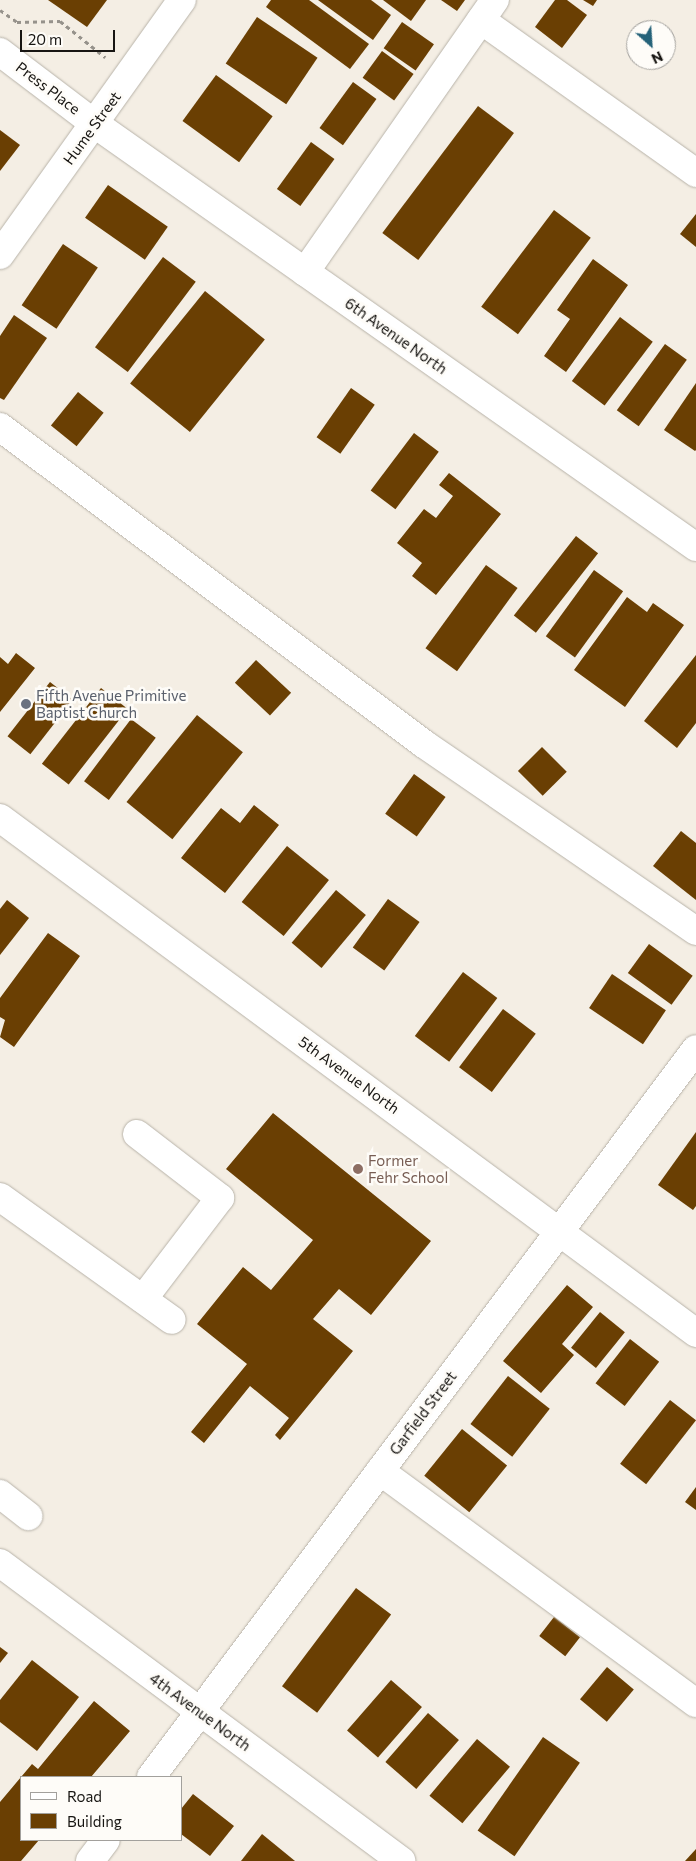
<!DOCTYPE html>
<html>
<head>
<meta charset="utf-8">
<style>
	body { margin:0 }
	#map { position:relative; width:696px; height:1861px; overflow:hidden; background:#f4eee4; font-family:Commissioner,sans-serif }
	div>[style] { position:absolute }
	.building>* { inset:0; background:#6a3f03; transform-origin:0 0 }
	.path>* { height:3px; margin-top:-1.5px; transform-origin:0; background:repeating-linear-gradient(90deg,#96928b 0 4px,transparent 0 8px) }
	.roads { filter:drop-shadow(0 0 1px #b8b3a9) drop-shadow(0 0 1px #b8b3a9) }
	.minor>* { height:28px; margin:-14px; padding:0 14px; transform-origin:14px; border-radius:14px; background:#fff }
	.dots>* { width:14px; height:14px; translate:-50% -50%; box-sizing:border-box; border:2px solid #fefcf8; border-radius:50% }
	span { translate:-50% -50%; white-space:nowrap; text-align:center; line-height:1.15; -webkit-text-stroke:5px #fefcf8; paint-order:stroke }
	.street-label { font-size:15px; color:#171512 }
	.worship-label { font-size:15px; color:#5b616d }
	.left { translate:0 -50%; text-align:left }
	.education-label { font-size:15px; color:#785e54 }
	.legend { position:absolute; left:20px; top:1776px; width:162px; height:65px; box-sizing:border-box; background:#fefcf8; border:1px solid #a2a09c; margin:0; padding:6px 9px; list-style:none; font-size:15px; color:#171512 }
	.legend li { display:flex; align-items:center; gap:10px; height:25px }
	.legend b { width:25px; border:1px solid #a2a09c }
	.north { position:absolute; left:626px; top:20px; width:50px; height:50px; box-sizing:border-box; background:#fefcf8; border:1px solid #a2a09c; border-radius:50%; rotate:154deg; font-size:14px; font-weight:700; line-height:20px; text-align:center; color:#171512 }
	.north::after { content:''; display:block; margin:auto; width:18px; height:22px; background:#256279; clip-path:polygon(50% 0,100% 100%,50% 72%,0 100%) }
	.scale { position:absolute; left:20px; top:30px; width:95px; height:22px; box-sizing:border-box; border:2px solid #171512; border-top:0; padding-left:6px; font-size:15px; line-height:18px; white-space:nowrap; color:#171512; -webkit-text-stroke:4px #fefcf8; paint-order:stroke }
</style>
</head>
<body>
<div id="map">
	<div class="building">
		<div style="clip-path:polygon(48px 0,107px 0,87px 27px)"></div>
		<div style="clip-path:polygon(271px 0,309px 0,369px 44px,350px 69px,266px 7px)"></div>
		<div style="clip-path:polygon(318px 0,371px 0,391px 15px,373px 40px)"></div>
		<div style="clip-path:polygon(383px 0,426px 0,411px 21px)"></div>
		<div style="clip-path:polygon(441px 0,465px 0,457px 11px)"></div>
		<div style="clip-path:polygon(555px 0,567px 0,587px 15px,562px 48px,535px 27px)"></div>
		<div style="clip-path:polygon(583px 0,597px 0,593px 6px)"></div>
		<div style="left:257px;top:17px;width:73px;height:56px;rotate:34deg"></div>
		<div style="left:402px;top:22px;width:39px;height:32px;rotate:35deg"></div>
		<div style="left:382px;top:51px;width:39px;height:33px;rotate:36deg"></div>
		<div style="left:216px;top:75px;width:70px;height:57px;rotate:36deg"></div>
		<div style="left:353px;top:82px;width:29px;height:57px;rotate:36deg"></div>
		<div style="left:478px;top:106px;width:45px;height:159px;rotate:37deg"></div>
		<div style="clip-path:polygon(0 130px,20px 145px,0 171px)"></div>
		<div style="left:311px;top:142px;width:29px;height:58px;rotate:36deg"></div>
		<div style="left:108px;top:185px;width:73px;height:40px;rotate:35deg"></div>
		<div style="left:554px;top:210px;width:46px;height:121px;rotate:37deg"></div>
		<div style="clip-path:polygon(696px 214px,696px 247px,680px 234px)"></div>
		<div style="left:63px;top:244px;width:42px;height:74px;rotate:34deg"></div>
		<div style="left:163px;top:257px;width:41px;height:113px;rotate:37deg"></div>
		<div style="clip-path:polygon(593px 259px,628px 285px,566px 372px,544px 356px,570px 319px,557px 310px)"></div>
		<div style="left:205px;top:291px;width:77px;height:119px;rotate:39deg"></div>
		<div style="clip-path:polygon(14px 315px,47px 338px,4px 400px,0 398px,0 336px)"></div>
		<div style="left:620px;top:317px;width:41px;height:80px;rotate:37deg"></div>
		<div style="left:665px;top:344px;width:27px;height:82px;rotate:36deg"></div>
		<div style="clip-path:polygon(696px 383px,696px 450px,695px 451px,664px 430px)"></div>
		<div style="left:351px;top:388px;width:29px;height:60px;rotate:35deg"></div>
		<div style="left:78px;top:392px;width:33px;height:43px;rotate:39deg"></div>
		<div style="left:414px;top:433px;width:31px;height:72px;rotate:37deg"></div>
		<div style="clip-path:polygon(449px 473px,501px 514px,436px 595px,412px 576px,422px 563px,397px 543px,424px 509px,436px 518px,453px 496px,439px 485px)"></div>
		<div style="left:576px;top:536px;width:28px;height:101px;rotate:38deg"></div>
		<div style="left:486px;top:565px;width:39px;height:103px;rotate:36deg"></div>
		<div style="left:594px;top:570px;width:36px;height:82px;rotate:36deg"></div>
		<div style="clip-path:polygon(627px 597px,647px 612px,653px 603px,684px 625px,625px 707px,574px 670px)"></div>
		<div style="clip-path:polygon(16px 653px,35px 668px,0 712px,0 657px,8px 664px)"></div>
		<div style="clip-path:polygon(696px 655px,696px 723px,677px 748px,644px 721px)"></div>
		<div style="left:256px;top:660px;width:48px;height:31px;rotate:43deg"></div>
		<div style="left:50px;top:682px;width:29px;height:69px;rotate:38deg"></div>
		<div style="left:101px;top:688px;width:34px;height:96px;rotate:38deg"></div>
		<div style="left:197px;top:715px;width:59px;height:112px;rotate:39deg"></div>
		<div style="left:131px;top:719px;width:31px;height:78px;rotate:37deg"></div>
		<div style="left:542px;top:747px;width:35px;height:34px;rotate:45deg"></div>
		<div style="left:414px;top:774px;width:39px;height:49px;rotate:36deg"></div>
		<div style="clip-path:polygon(254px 805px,279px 825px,225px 893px,181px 858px,221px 808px,240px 823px)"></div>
		<div style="clip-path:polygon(681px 831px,696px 843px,696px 900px,653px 866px)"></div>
		<div style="left:287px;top:846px;width:54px;height:72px;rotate:39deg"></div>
		<div style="left:336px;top:890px;width:39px;height:69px;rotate:40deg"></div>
		<div style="left:388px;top:899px;width:39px;height:60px;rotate:36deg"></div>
		<div style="clip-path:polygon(7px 900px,29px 918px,0 955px,0 909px)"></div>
		<div style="clip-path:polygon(48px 933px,80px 956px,14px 1047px,0 1037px,5px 1020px,0 1017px,0 998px)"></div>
		<div style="left:649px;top:944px;width:54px;height:36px;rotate:36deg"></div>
		<div style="left:463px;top:972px;width:43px;height:80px;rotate:37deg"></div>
		<div style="left:612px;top:974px;width:65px;height:41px;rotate:34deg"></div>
		<div style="left:503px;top:1009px;width:41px;height:73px;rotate:37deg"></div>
		<div style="clip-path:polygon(273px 1113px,431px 1241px,371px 1315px,339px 1289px,313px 1319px,353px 1351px,280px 1440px,275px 1435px,289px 1418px,250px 1386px,204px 1443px,191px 1432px,247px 1364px,197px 1324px,243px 1267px,271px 1290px,313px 1240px,226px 1169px)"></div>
		<div style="clip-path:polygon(696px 1132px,696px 1206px,693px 1210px,658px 1185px)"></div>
		<div style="clip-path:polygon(567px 1285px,593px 1307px,562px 1344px,574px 1355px,541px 1393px,503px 1361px)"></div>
		<div style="left:600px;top:1312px;width:32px;height:46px;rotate:39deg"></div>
		<div style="left:630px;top:1339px;width:37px;height:56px;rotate:38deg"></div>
		<div style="left:508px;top:1376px;width:53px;height:61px;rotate:38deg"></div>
		<div style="left:670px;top:1400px;width:33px;height:81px;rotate:38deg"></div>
		<div style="left:462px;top:1429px;width:58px;height:60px;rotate:39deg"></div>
		<div style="clip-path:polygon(696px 1487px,696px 1510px,685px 1502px)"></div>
		<div style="left:356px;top:1588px;width:44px;height:123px;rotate:37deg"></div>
		<div style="left:554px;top:1617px;width:33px;height:24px;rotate:38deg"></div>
		<div style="clip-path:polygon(0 1647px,8px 1653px,0 1663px)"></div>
		<div style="clip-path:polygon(32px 1660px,79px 1697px,37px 1751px,0 1722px,0 1700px)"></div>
		<div style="left:607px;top:1667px;width:35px;height:42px;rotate:40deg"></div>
		<div style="left:391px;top:1680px;width:41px;height:67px;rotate:41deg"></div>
		<div style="clip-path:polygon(94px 1701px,130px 1731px,91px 1777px,21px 1777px,21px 1840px,39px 1840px,21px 1861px,0 1861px,0 1802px,32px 1764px,38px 1769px)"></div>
		<div style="left:428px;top:1713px;width:41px;height:65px;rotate:41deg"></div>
		<div style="left:543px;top:1737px;width:45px;height:114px;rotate:35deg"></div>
		<div style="left:477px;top:1739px;width:43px;height:74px;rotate:40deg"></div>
		<div style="clip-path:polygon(193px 1794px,234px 1826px,210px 1856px,181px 1834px,181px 1809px)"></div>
		<div style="clip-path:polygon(262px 1834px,295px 1861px,241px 1861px)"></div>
		<div style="clip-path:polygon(696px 1849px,696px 1861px,685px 1861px)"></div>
	</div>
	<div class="path">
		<div style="left:0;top:10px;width:21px;rotate:35deg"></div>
		<div style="left:17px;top:22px;width:43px;rotate:-1.3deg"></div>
		<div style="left:60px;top:21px;width:58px;rotate:38.7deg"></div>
	</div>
	<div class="roads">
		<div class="minor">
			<div style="left:481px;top:20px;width:264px;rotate:35.4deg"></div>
			<div style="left:0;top:52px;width:119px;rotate:37.2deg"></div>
			<div style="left:95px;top:124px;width:735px;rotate:35.14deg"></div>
			<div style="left:0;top:255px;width:313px;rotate:-54.5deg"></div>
			<div style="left:305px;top:272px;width:332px;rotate:-55.1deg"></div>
			<div style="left:0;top:427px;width:529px;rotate:36.78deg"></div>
			<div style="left:424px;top:744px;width:330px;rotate:34.5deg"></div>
			<div style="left:0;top:818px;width:866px;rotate:36.5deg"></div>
			<div style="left:137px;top:1134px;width:105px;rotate:37.6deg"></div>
			<div style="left:220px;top:1198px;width:127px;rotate:127.3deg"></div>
			<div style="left:0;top:1197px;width:211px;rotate:35.6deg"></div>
			<div style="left:380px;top:1471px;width:392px;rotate:36.3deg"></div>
			<div style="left:0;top:1494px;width:36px;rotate:38deg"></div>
			<div style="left:0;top:1563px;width:500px;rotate:36.6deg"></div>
			<div style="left:151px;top:1777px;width:909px;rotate:-53.18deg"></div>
			<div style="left:90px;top:1861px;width:26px;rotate:-53deg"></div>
		</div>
	</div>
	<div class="dots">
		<div style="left:26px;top:704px;background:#6b7280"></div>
		<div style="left:358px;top:1169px;background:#8d6e63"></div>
	</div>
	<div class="street-label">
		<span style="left:48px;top:88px;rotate:37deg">Press Place</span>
		<span style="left:92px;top:128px;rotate:-54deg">Hume Street</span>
		<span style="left:396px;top:336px;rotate:35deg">6th Avenue North</span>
		<span style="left:349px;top:1075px;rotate:36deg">5th Avenue North</span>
		<span style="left:423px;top:1413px;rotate:-53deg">Garfield Street</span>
		<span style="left:200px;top:1712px;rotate:36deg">4th Avenue North</span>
	</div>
	<div class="worship-label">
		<span class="left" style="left:36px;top:704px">Fifth Avenue Primitive<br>Baptist Church</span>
	</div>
	<div class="education-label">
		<span class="left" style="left:368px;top:1169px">Former<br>Fehr School</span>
	</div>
	<ul class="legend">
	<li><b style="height:6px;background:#fff"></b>Road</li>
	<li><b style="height:14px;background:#6a3f03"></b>Building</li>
	</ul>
	<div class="north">N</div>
	<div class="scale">20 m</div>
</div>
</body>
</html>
